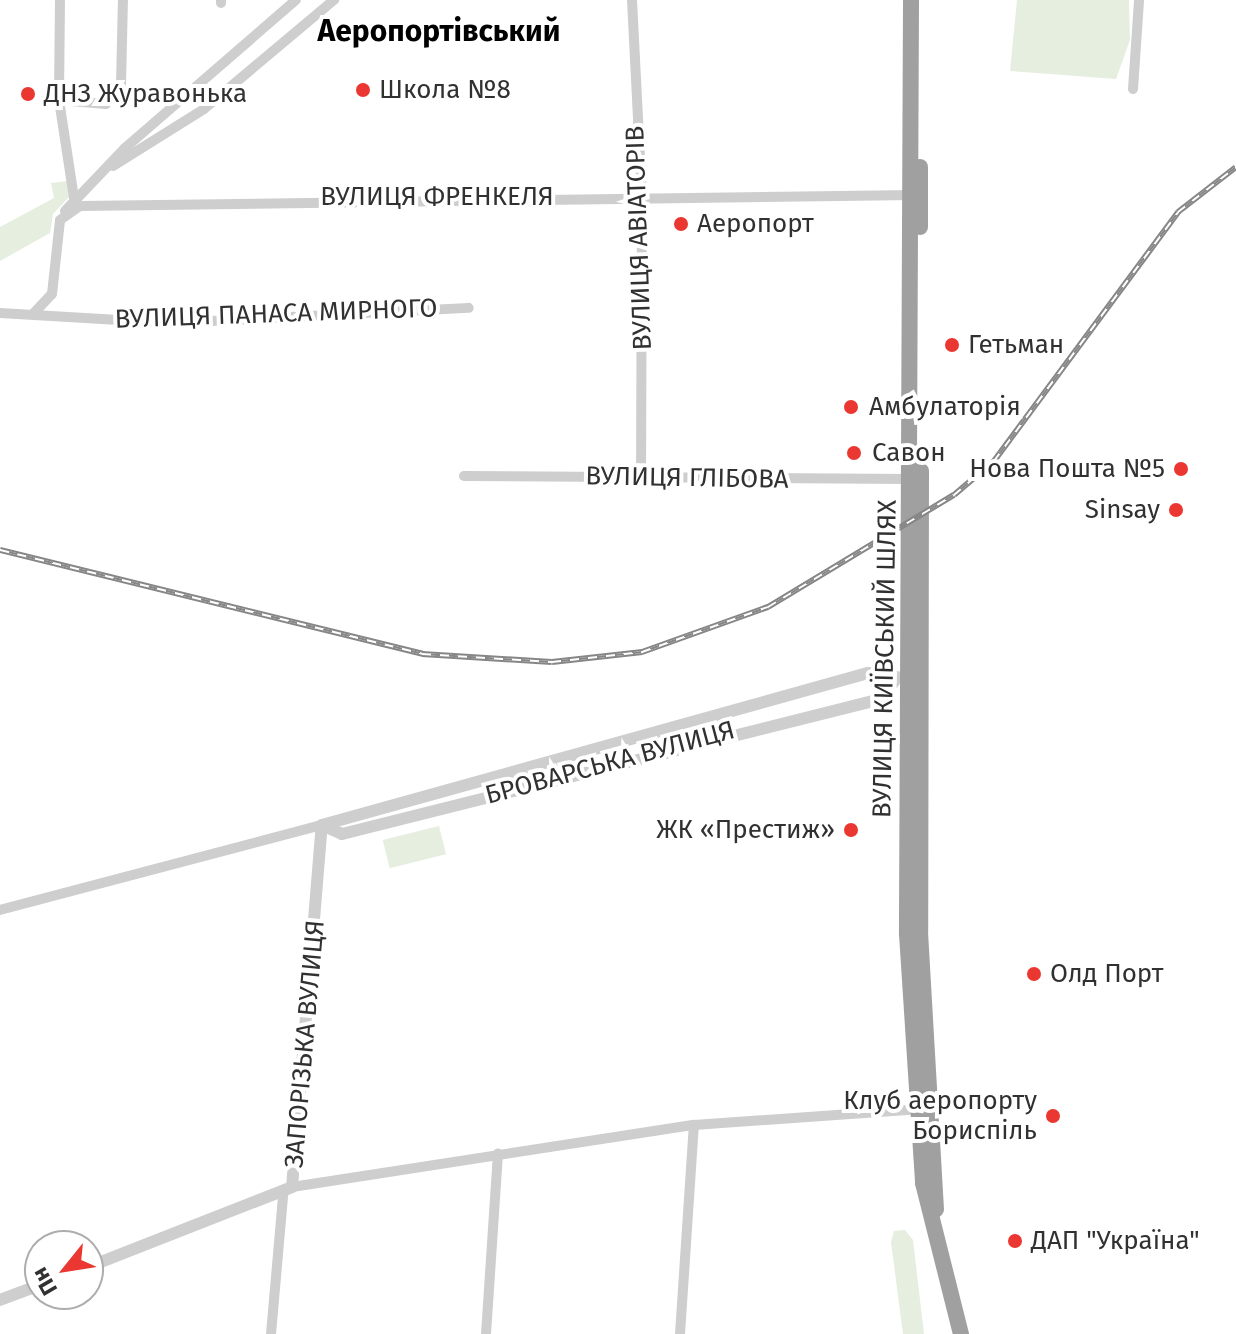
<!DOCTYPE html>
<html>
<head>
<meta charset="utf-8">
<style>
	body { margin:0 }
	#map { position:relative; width:1236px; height:1334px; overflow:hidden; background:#fff; font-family:"Fira Sans",sans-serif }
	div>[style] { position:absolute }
	.green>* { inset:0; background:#e5eedf; transform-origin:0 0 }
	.minor>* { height:10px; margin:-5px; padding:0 5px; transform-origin:5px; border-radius:5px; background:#cecece }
	.tertiary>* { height:12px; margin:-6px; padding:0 6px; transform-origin:6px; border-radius:6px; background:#cecece }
	.trunk>* { height:16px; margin:-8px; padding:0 8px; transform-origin:8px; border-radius:8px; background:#a0a0a0 }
	.rail>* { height:6px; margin-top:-3px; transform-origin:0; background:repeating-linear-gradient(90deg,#fff 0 9px,#868686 0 18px); box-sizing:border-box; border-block:2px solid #868686 }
	.dots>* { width:22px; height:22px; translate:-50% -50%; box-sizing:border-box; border:4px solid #fff; border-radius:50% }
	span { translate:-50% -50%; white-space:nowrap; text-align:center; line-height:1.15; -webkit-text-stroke:8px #fff; paint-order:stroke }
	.poi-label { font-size:26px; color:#313131 }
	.left { translate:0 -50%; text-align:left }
	.right { translate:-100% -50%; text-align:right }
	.street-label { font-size:26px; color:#313131 }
	.quarter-label { font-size:30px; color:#000; font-weight:700 }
	.north { position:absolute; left:24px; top:1230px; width:80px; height:80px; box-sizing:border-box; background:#fff; border:2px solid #adadad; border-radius:50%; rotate:240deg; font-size:22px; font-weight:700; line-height:32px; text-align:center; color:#313131 }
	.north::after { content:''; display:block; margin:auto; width:28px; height:36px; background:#ea3731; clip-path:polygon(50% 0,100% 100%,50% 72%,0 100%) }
</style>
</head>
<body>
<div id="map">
	<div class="green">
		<div style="clip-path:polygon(1017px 0,1129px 0,1130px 40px,1116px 79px,1010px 71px)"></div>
		<div style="clip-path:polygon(67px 181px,69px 197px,53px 214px,50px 233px,0 261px,0 227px,54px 198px,51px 183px)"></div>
		<div style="left:439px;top:826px;width:29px;height:58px;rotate:76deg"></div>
		<div style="clip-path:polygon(905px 1230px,913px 1240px,924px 1334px,903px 1334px,891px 1242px,894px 1231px)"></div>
	</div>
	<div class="minor">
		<div style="left:60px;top:0;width:100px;rotate:90.6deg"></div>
		<div style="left:59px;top:100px;width:99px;rotate:81.3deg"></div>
		<div style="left:221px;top:0;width:3px;rotate:90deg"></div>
		<div style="left:632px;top:0;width:196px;rotate:87.1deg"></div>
		<div style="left:642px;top:196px;width:281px;rotate:90.2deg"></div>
		<div style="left:1133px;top:89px;width:89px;rotate:-86.1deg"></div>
		<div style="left:59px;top:100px;width:47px;rotate:4.9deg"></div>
		<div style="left:106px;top:104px;width:24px;rotate:-52deg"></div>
		<div style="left:121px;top:85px;width:85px;rotate:-88.7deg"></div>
		<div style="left:113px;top:166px;width:107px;rotate:-32.1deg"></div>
		<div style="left:204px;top:109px;width:170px;rotate:-40deg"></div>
		<div style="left:65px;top:211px;width:87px;rotate:-46.4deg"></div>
		<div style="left:125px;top:148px;width:226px;rotate:-40.9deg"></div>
		<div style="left:0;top:313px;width:170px;rotate:3.4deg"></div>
		<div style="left:170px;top:323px;width:299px;rotate:-2.9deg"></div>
		<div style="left:34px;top:313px;width:26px;rotate:-47deg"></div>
		<div style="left:52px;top:294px;width:74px;rotate:-83.8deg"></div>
		<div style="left:60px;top:220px;width:24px;rotate:-35deg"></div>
		<div style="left:80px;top:206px;width:835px;rotate:-0.75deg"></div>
		<div style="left:464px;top:476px;width:447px;rotate:0.4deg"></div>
		<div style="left:0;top:910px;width:333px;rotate:-14.8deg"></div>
		<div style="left:292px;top:1187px;width:407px;rotate:-8.8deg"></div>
		<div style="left:694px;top:1125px;width:228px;rotate:-4deg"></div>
		<div style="left:271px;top:1334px;width:139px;rotate:-85deg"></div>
		<div style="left:486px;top:1334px;width:181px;rotate:-86.2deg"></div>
		<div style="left:680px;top:1334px;width:209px;rotate:-86.2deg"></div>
	</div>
	<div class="tertiary">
		<div style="left:322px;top:825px;width:567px;rotate:-15.56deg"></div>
		<div style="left:868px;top:673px;width:49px;rotate:8.1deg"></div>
		<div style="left:322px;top:825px;width:22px;rotate:24deg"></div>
		<div style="left:342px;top:834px;width:547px;rotate:-14.06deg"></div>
		<div style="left:873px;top:701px;width:28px;rotate:-42deg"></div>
		<div style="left:88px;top:1267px;width:219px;rotate:-21.4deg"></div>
		<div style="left:292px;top:1187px;width:363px;rotate:-85.3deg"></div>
		<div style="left:0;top:1300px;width:43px;rotate:-20.6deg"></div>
	</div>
	<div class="trunk">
		<div style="left:911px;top:0;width:934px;rotate:90.25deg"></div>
		<div style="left:907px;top:934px;width:250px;rotate:86.3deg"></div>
		<div style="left:923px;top:1183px;width:156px;rotate:75.9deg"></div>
		<div style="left:920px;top:227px;width:60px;rotate:-90deg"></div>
		<div style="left:921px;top:471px;width:461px;rotate:90.1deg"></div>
		<div style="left:920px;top:932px;width:278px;rotate:86.7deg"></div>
	</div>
	<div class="rail">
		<div style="left:0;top:550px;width:435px;rotate:13.8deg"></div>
		<div style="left:422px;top:654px;width:130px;rotate:3.5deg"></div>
		<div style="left:552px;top:662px;width:91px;rotate:-6.3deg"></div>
		<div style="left:642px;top:652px;width:134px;rotate:-19.7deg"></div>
		<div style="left:768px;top:607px;width:217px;rotate:-31.1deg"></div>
		<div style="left:954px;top:495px;width:52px;rotate:-40.4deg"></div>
		<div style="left:994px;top:461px;width:310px;rotate:-53.5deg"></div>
		<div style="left:1178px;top:212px;width:73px;rotate:-37.8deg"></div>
	</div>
	<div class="dots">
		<div style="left:363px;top:90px;background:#ea3731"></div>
		<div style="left:28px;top:94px;background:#ea3731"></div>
		<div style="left:681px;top:224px;background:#ea3731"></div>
		<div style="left:952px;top:345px;background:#ea3731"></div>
		<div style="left:851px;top:407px;background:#ea3731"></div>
		<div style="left:854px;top:453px;background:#ea3731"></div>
		<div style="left:1181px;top:469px;background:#ea3731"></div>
		<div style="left:1176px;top:510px;background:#ea3731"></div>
		<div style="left:851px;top:830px;background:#ea3731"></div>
		<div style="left:1034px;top:974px;background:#ea3731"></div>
		<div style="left:1053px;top:1116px;background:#ea3731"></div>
		<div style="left:1015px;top:1241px;background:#ea3731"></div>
	</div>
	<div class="poi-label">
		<span class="left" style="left:379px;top:90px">Школа №8</span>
		<span class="left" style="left:44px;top:94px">ДНЗ Журавонька</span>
		<span class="left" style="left:697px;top:224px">Аеропорт</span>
		<span class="left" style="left:968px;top:345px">Гетьман</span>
		<span class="left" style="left:869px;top:407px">Амбулаторія</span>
		<span class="left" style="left:872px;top:453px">Савон</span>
		<span class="right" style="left:1165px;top:469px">Нова Пошта №5</span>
		<span class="right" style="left:1160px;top:510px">Sinsay</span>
		<span class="right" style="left:835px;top:830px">ЖК «Престиж»</span>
		<span class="left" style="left:1050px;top:974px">Олд Порт</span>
		<span class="right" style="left:1037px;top:1116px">Клуб аеропорту<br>Бориспіль</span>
		<span class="left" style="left:1031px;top:1241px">ДАП "Україна"</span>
	</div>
	<div class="street-label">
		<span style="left:437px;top:197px">ВУЛИЦЯ ФРЕНКЕЛЯ</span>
		<span style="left:639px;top:238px;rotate:-92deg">ВУЛИЦЯ АВІАТОРІВ</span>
		<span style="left:276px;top:314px;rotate:-2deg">ВУЛИЦЯ ПАНАСА МИРНОГО</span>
		<span style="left:687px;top:478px;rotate:1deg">ВУЛИЦЯ ГЛІБОВА</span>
		<span style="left:885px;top:659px;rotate:-89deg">ВУЛИЦЯ КИЇВСЬКИЙ ШЛЯХ</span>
		<span style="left:610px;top:763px;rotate:-15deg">БРОВАРСЬКА ВУЛИЦЯ</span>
		<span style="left:305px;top:1044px;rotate:-85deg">ЗАПОРІЗЬКА ВУЛИЦЯ</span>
	</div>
	<div class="quarter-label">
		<span style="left:439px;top:31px">Аеропортівський</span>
	</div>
	<div class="north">Пн</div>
</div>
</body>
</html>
